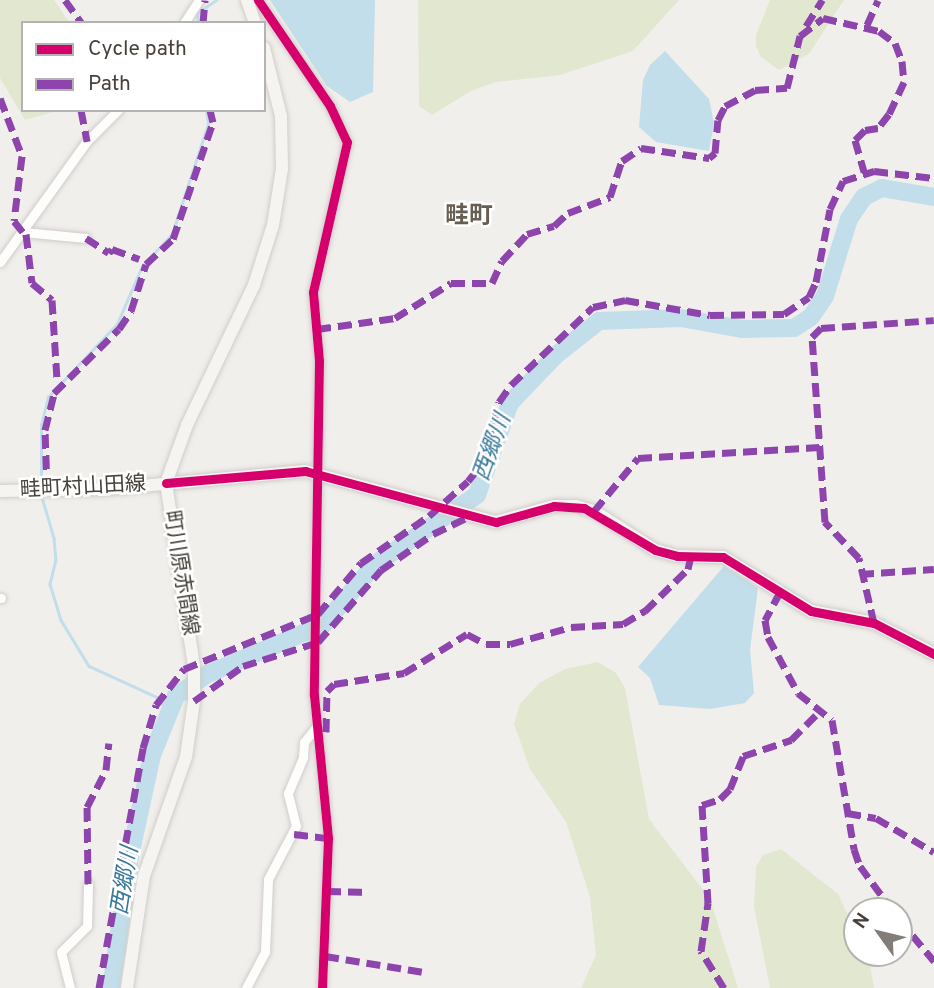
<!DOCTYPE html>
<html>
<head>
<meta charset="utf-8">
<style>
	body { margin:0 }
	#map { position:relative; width:934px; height:988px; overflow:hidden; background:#f1efec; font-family:Overpass,"Noto Sans JP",sans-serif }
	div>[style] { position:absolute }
	.green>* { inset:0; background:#e1e8cf }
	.water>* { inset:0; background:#c1deea }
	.stream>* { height:2.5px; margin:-1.25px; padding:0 1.25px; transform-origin:1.25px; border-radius:1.25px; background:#c1deea }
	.river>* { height:18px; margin:-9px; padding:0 9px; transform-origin:9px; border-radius:9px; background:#c1deea }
	.roads { filter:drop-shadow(0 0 2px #cfcdca) drop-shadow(0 0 2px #cfcdca) }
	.street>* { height:9px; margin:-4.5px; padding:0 4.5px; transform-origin:4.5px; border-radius:4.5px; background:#fdfdfc }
	.secondary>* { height:12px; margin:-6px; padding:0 6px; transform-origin:6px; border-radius:6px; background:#f6f4f0 }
	.quiet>* { height:7px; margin-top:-3.5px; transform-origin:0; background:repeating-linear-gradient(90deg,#8e44ad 0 14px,transparent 0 21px) }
	.cycleway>* { height:9px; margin:-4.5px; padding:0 4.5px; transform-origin:4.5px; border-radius:4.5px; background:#d6006c }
	span { translate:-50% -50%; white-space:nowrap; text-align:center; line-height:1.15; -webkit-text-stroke:5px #fff; paint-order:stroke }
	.street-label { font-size:21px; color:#464039 }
	.water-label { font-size:23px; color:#397998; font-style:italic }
	.quarter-label { font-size:24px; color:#685d51; font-weight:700 }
	.legend { position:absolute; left:21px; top:21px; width:245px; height:91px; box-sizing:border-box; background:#fff; border:2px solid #b5b3b0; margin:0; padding:9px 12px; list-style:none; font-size:21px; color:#464039 }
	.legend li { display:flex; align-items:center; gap:14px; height:35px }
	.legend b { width:35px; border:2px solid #b5b3b0 }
	.north { position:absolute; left:843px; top:897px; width:70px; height:70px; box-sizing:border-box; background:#fff; border:2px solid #b5b3b0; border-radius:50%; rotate:304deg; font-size:19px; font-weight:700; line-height:28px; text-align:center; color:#464039 }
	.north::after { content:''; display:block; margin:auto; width:24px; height:32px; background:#827d78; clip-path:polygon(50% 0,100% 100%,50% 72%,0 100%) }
</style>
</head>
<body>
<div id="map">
	<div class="green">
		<div style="clip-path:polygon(0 0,54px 0,70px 23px,23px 23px,23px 110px,60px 110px,25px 120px,0 78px)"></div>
		<div style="clip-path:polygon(418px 0,679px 0,633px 51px,560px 75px,496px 82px,471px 91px,432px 115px,419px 106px)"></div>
		<div style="clip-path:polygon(770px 0,844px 0,809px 54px,779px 70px,761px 57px,756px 46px,756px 35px)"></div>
		<div style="clip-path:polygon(598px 662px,616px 673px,625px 688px,649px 819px,710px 899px,738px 988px,581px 988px,596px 955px,590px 897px,566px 822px,530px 769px,514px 724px,520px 704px,539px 683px,565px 669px)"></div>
		<div style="clip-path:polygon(781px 849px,838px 894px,857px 934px,857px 953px,866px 953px,869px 960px,874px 988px,770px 988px,754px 907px,756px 867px,763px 855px)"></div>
	</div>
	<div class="water">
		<div style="clip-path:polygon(270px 0,375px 0,373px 92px,350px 102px,327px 86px)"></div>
		<div style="clip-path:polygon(665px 51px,709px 99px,714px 123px,709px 151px,656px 142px,639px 127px,643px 80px,650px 65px)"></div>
		<div style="clip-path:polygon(724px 566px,758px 588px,750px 650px,754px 693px,745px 703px,710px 709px,659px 705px,650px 678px,638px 667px)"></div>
	</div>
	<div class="stream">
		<div style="left:198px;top:23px;width:10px;rotate:-96deg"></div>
		<div style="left:197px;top:13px;width:23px;rotate:-34deg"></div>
		<div style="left:41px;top:488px;width:63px;rotate:-90deg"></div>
		<div style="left:41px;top:425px;width:29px;rotate:-76deg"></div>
		<div style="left:48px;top:397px;width:100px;rotate:-46.6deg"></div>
		<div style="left:117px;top:324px;width:63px;rotate:-66.7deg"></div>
		<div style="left:142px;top:266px;width:44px;rotate:-46.8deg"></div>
		<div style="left:172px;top:234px;width:116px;rotate:-71.9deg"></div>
		<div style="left:208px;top:124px;width:14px;rotate:-98deg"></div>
		<div style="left:41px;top:494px;width:46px;rotate:73.5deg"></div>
		<div style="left:54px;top:538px;width:22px;rotate:85deg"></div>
		<div style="left:56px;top:560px;width:25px;rotate:104deg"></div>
		<div style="left:50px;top:584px;width:38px;rotate:73deg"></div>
		<div style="left:61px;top:620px;width:54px;rotate:58.7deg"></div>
		<div style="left:89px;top:666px;width:75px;rotate:24.5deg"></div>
		<div style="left:157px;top:697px;width:16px;rotate:52deg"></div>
	</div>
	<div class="river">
		<div style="left:111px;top:988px;width:133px;rotate:-81.8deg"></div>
		<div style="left:130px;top:856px;width:103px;rotate:-77.7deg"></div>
		<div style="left:152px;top:755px;width:64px;rotate:-67.9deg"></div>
		<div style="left:176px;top:696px;width:39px;rotate:-35deg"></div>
		<div style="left:208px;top:674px;width:126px;rotate:-23.3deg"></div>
		<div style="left:324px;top:624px;width:79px;rotate:-49.6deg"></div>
		<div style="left:375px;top:564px;width:123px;rotate:-34.1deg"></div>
		<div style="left:477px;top:495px;width:98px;rotate:-70.3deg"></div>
		<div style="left:510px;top:403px;width:66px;rotate:-46.2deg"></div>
		<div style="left:556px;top:355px;width:55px;rotate:-38.3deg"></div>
		<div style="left:599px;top:321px;width:82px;rotate:-2.1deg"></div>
		<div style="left:681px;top:318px;width:62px;rotate:10.2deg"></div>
		<div style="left:742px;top:329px;width:52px;rotate:-1.1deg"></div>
		<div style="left:794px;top:328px;width:20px;rotate:-33deg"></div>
		<div style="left:811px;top:317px;width:25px;rotate:-56deg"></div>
		<div style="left:825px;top:296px;width:81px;rotate:-72.7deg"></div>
		<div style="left:849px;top:219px;width:27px;rotate:-56deg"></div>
		<div style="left:864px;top:197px;width:20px;rotate:-27deg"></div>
		<div style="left:882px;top:188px;width:53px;rotate:9.8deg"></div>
	</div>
	<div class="roads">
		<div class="street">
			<div style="left:258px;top:0;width:128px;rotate:55.8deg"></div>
			<div style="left:330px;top:106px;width:40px;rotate:65deg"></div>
			<div style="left:347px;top:142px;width:154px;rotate:102.8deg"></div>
			<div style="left:313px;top:292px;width:69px;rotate:85deg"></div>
			<div style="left:319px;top:361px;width:334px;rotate:90.9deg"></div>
			<div style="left:314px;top:695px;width:144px;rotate:84.4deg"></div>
			<div style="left:328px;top:838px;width:150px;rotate:92.3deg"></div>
			<div style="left:184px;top:23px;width:27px;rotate:-57deg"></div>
			<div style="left:23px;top:232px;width:63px;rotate:5.4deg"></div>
			<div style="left:0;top:262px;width:149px;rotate:-54.3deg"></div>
			<div style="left:87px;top:141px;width:44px;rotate:-45deg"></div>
			<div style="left:0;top:598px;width:1px"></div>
			<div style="left:70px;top:988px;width:37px;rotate:-104deg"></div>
			<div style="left:61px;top:952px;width:37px;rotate:-45deg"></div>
			<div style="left:87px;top:926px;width:42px;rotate:-88.6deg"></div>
			<div style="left:246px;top:988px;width:41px;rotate:-62.2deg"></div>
			<div style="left:265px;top:952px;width:73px;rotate:-87.6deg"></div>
			<div style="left:268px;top:879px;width:60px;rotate:-62.2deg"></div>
			<div style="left:296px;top:826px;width:34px;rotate:-104deg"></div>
			<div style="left:288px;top:793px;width:39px;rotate:-67deg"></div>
			<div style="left:303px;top:757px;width:15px;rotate:-86deg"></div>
			<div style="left:304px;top:742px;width:22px;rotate:-51deg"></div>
		</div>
		<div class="secondary">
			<div style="left:247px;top:0;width:24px;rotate:71deg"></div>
			<div style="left:0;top:491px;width:108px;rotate:-1.1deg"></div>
			<div style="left:108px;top:489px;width:198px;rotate:-5.2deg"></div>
			<div style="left:305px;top:471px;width:198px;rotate:15deg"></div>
			<div style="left:496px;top:522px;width:60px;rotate:-15.4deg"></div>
			<div style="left:554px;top:506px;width:22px"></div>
			<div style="left:576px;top:506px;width:19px;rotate:16deg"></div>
			<div style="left:594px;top:511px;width:72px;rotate:32.6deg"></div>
			<div style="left:655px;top:550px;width:23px;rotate:15deg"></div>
			<div style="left:677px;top:556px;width:46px;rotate:1.2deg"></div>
			<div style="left:723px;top:557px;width:103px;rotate:31.5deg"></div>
			<div style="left:811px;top:611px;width:64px;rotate:10.8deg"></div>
			<div style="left:874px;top:623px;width:68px;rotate:27.3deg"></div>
			<div style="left:127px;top:988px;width:113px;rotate:-81.4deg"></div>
			<div style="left:144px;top:876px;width:126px;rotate:-70.6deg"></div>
			<div style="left:186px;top:757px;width:57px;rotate:-81.9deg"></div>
			<div style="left:194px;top:701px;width:35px;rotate:-90deg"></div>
			<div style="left:194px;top:666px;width:185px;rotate:-98.7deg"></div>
			<div style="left:166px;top:483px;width:62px;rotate:-70.1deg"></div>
			<div style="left:187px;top:425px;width:155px;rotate:-64.4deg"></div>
			<div style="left:254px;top:285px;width:63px;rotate:-72.4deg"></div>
			<div style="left:273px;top:225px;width:57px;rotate:-80.9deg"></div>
			<div style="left:282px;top:169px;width:53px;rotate:-91.1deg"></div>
			<div style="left:281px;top:116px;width:70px;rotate:-104deg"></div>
		</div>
	</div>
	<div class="quiet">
		<div style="left:65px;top:0;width:29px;rotate:54deg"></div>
		<div style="left:203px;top:23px;width:23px;rotate:-85deg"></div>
		<div style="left:867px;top:25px;width:27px;rotate:-66deg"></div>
		<div style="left:806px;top:26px;width:31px;rotate:-58deg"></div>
		<div style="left:0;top:98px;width:62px;rotate:69.2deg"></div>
		<div style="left:22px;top:156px;width:65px;rotate:97deg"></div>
		<div style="left:14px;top:221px;width:14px;rotate:51deg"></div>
		<div style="left:81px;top:110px;width:32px;rotate:79deg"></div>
		<div style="left:26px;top:234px;width:49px;rotate:83deg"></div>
		<div style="left:32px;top:283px;width:26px;rotate:40deg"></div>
		<div style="left:52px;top:300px;width:80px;rotate:86.4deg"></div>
		<div style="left:86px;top:238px;width:27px;rotate:33deg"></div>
		<div style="left:109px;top:253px;width:5px;rotate:-53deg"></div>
		<div style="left:112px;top:249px;width:29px;rotate:20deg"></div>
		<div style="left:317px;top:329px;width:79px;rotate:-8deg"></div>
		<div style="left:395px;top:318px;width:66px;rotate:-32deg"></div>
		<div style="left:451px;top:283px;width:41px"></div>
		<div style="left:492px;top:283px;width:24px;rotate:-66deg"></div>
		<div style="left:502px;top:261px;width:37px;rotate:-47deg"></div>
		<div style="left:527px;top:234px;width:28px;rotate:-17deg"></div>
		<div style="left:554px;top:226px;width:19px;rotate:-43deg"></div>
		<div style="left:568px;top:213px;width:45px;rotate:-20.9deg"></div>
		<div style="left:610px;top:197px;width:38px;rotate:-72deg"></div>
		<div style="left:622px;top:161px;width:23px;rotate:-34deg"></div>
		<div style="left:641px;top:148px;width:69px;rotate:8.4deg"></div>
		<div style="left:709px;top:158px;width:8px;rotate:-40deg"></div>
		<div style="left:715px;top:153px;width:33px;rotate:-85deg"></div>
		<div style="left:718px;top:120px;width:16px;rotate:-63deg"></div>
		<div style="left:725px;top:106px;width:34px;rotate:-28deg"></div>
		<div style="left:755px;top:90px;width:32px;rotate:-4deg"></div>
		<div style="left:787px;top:88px;width:54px;rotate:-76deg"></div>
		<div style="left:800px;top:36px;width:29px;rotate:-38deg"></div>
		<div style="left:823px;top:18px;width:57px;rotate:13.1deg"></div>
		<div style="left:879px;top:31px;width:20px;rotate:37deg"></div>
		<div style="left:895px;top:43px;width:19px;rotate:69deg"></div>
		<div style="left:902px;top:61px;width:21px;rotate:85deg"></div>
		<div style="left:904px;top:82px;width:35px;rotate:115deg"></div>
		<div style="left:889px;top:114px;width:18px;rotate:128deg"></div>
		<div style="left:878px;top:128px;width:13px;rotate:171deg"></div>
		<div style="left:865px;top:130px;width:14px;rotate:135deg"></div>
		<div style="left:855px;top:140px;width:33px;rotate:74deg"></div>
		<div style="left:47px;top:490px;width:60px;rotate:-91.9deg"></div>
		<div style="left:45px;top:430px;width:38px;rotate:-76deg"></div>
		<div style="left:54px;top:393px;width:91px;rotate:-44.6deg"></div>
		<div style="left:119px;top:329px;width:22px;rotate:-56deg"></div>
		<div style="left:131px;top:311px;width:49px;rotate:-72.3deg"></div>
		<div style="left:146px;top:264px;width:37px;rotate:-43deg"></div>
		<div style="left:173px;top:239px;width:124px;rotate:-71.1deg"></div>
		<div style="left:213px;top:122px;width:12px;rotate:-104deg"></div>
		<div style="left:594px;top:511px;width:69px;rotate:-50.3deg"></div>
		<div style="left:638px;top:458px;width:182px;rotate:-3.5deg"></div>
		<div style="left:860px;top:574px;width:74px;rotate:-3.9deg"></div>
		<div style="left:780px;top:592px;width:32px;rotate:118deg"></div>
		<div style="left:765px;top:620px;width:17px;rotate:80deg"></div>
		<div style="left:768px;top:637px;width:64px;rotate:61.8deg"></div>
		<div style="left:798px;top:693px;width:43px;rotate:38.5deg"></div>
		<div style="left:832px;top:720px;width:131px;rotate:80.3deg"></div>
		<div style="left:854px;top:849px;width:18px;rotate:71deg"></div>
		<div style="left:860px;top:866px;width:56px;rotate:53.7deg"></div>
		<div style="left:874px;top:623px;width:67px;rotate:-103deg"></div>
		<div style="left:859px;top:558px;width:50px;rotate:-133.4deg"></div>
		<div style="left:825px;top:522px;width:185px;rotate:-94deg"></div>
		<div style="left:812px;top:337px;width:13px;rotate:-45deg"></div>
		<div style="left:821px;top:328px;width:113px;rotate:-4deg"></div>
		<div style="left:194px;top:701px;width:60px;rotate:-35.5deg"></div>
		<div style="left:243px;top:666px;width:79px;rotate:-17.7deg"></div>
		<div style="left:318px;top:642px;width:96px;rotate:-48.8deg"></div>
		<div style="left:381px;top:570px;width:63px;rotate:-34.7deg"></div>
		<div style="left:433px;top:534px;width:41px;rotate:-25.9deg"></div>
		<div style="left:326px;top:732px;width:41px;rotate:-88.6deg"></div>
		<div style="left:327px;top:691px;width:10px;rotate:-45deg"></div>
		<div style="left:334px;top:684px;width:71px;rotate:-8.9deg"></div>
		<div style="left:404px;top:673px;width:74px;rotate:-31.8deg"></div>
		<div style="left:467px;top:634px;width:21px;rotate:28deg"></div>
		<div style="left:486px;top:644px;width:24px"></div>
		<div style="left:510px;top:644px;width:63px;rotate:-15.6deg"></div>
		<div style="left:571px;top:627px;width:52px;rotate:-3.3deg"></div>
		<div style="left:623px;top:624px;width:26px;rotate:-31deg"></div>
		<div style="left:645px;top:611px;width:60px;rotate:-44.3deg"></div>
		<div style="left:688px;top:569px;width:13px;rotate:-77deg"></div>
		<div style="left:847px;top:813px;width:29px;rotate:10deg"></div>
		<div style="left:876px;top:818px;width:67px;rotate:30.4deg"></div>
		<div style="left:294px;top:834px;width:34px;rotate:7deg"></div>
		<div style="left:88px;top:884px;width:77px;rotate:-90.7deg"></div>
		<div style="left:87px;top:807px;width:42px;rotate:-62.8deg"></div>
		<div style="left:106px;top:770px;width:27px;rotate:-84deg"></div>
		<div style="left:327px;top:891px;width:42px;rotate:1.4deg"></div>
		<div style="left:899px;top:919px;width:55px;rotate:50.2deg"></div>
		<div style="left:325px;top:956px;width:100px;rotate:9.2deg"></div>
		<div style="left:99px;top:988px;width:244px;rotate:-79.6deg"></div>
		<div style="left:143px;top:748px;width:45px;rotate:-73.2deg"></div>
		<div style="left:156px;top:705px;width:46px;rotate:-52.1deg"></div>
		<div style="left:184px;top:669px;width:145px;rotate:-22.3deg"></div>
		<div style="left:318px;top:614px;width:67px;rotate:-49.9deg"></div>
		<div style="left:361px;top:563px;width:83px;rotate:-34.7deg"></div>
		<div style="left:429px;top:516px;width:52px;rotate:-41.9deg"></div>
		<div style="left:468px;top:481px;width:22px;rotate:-51deg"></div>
		<div style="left:482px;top:464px;width:64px;rotate:-74.7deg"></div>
		<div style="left:499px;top:402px;width:21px;rotate:-55deg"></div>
		<div style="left:511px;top:385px;width:113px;rotate:-43.6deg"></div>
		<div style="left:593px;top:307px;width:33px;rotate:-12deg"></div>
		<div style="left:625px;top:300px;width:86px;rotate:10deg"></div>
		<div style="left:710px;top:315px;width:74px;rotate:-0.8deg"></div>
		<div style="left:784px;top:314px;width:30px;rotate:-34deg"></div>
		<div style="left:809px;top:297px;width:17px;rotate:-65deg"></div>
		<div style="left:816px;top:282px;width:74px;rotate:-79.1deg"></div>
		<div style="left:830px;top:209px;width:31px;rotate:-65deg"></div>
		<div style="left:843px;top:181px;width:33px;rotate:-18deg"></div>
		<div style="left:874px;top:171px;width:60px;rotate:6.7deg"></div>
		<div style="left:724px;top:988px;width:44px;rotate:-121.9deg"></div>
		<div style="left:701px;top:951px;width:49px;rotate:-81.7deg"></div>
		<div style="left:708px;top:903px;width:98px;rotate:-93.5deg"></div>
		<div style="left:702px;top:805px;width:19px;rotate:-18deg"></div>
		<div style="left:720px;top:799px;width:14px;rotate:-45deg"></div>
		<div style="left:730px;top:789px;width:35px;rotate:-68deg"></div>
		<div style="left:743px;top:756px;width:51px;rotate:-18.4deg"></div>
		<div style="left:791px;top:740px;width:41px;rotate:-45deg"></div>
	</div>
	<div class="cycleway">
		<div style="left:258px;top:0;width:128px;rotate:55.8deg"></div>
		<div style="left:330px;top:106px;width:40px;rotate:65deg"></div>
		<div style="left:347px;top:142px;width:154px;rotate:102.8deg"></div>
		<div style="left:313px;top:292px;width:69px;rotate:85deg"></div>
		<div style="left:319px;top:361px;width:334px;rotate:90.9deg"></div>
		<div style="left:314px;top:695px;width:144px;rotate:84.4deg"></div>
		<div style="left:328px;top:838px;width:150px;rotate:92.3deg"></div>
		<div style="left:166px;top:483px;width:140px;rotate:-4.9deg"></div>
		<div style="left:305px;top:471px;width:198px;rotate:15deg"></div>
		<div style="left:496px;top:522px;width:60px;rotate:-15.4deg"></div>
		<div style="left:554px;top:506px;width:30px;rotate:4deg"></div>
		<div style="left:584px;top:508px;width:82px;rotate:30.6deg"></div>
		<div style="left:655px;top:550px;width:23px;rotate:15deg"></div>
		<div style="left:677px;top:556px;width:46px;rotate:1.2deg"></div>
		<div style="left:723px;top:557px;width:103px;rotate:31.5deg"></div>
		<div style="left:811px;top:611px;width:64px;rotate:10.8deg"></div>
		<div style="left:874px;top:623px;width:68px;rotate:27.3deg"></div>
	</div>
	<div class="street-label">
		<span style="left:83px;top:488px;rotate:-3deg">畦町村山田線</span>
		<span style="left:180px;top:573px;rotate:81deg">町川原赤間線</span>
	</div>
	<div class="water-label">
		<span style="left:494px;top:448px;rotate:-70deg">西郷川</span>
		<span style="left:127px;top:881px;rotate:-81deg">西郷川</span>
	</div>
	<div class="quarter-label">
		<span style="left:469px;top:218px">畦町</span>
	</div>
	<ul class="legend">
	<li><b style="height:9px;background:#d6006c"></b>Cycle path</li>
	<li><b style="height:9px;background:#8e44ad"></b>Path</li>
	</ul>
	<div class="north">N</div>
</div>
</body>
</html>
